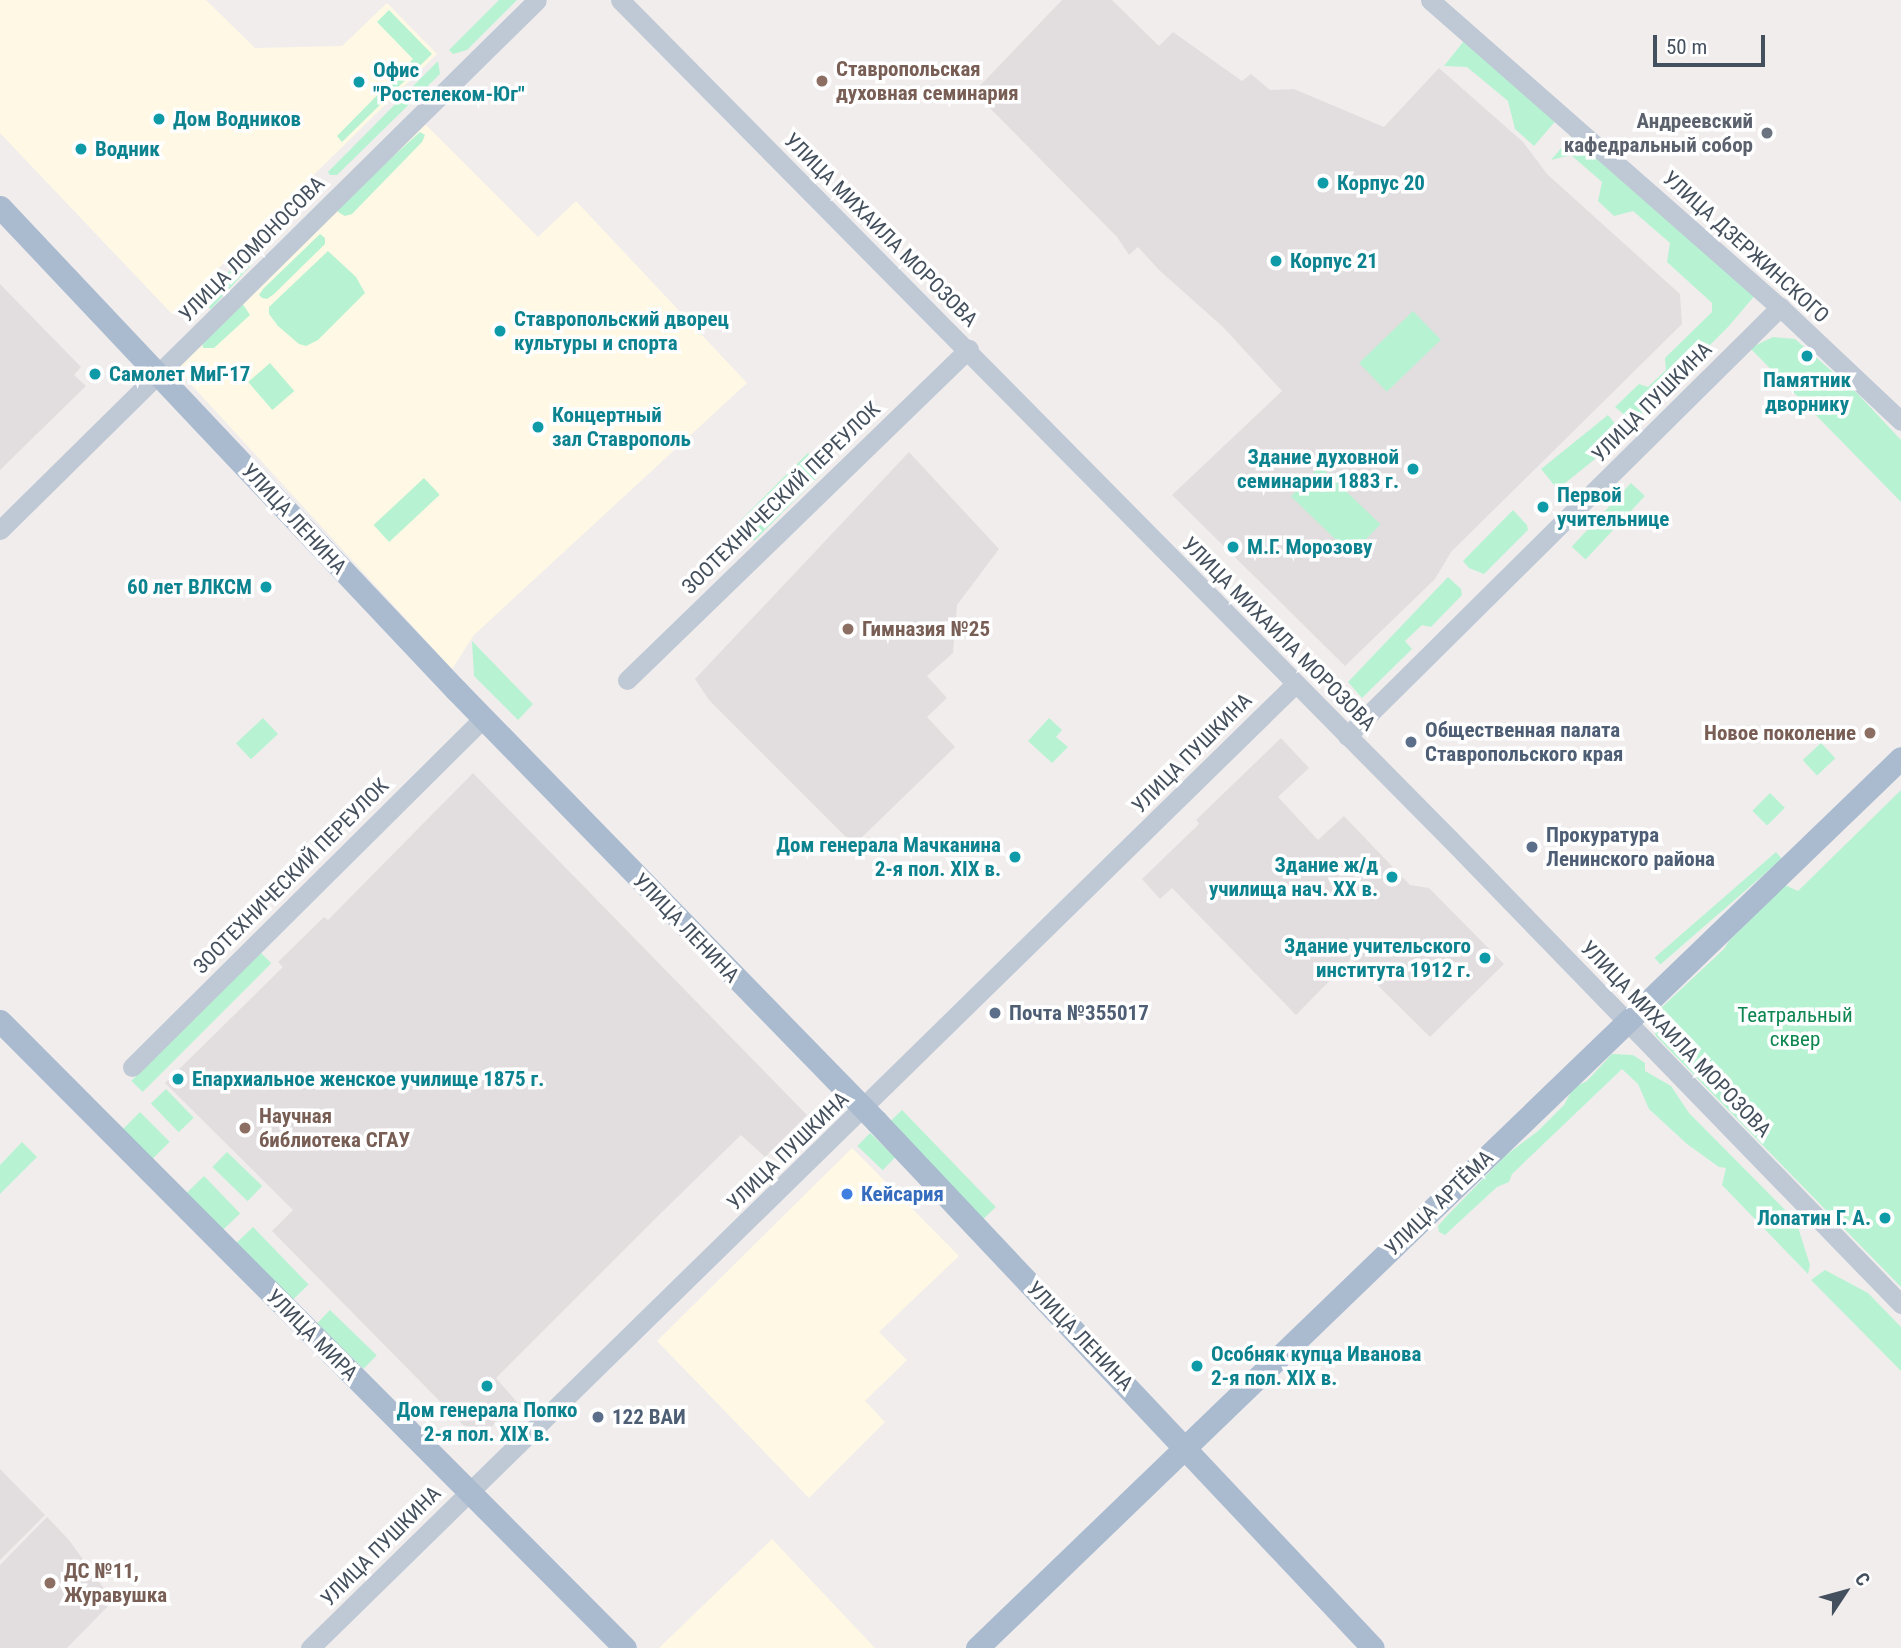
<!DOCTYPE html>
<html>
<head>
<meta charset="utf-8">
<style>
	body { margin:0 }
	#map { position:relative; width:1901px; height:1648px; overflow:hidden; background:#f1eded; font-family:"Roboto Condensed",sans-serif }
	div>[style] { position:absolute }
	.commercial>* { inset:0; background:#fef8e4 }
	.education>* { inset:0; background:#e2dedf }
	.green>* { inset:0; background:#b7f3d2; transform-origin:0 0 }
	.minor>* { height:19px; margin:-9.5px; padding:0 9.5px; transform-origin:9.5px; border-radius:9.5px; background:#bfc9d5 }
	.major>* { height:23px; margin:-11.5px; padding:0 11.5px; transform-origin:11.5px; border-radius:11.5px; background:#aabbd0 }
	.dots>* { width:19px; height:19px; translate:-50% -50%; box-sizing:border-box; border:4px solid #fff; border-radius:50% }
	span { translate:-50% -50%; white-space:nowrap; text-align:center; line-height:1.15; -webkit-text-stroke:7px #fff; paint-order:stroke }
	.education-label { font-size:21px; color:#785e54; font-weight:700 }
	.left { translate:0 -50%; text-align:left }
	.right { translate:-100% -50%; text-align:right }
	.culture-label { font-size:21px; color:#0d838f; font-weight:700 }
	.worship-label { font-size:21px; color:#5b616d; font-weight:700 }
	.street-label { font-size:21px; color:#44505d }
	.service-label { font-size:21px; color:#4e5e75; font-weight:700 }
	.park-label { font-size:21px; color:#0d8650 }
	.shop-label { font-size:21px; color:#366cbe; font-weight:700 }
	.north { position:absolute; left:1810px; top:1557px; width:70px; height:70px; -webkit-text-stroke:5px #fff; paint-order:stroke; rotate:54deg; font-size:19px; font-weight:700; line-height:28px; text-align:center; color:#44505d }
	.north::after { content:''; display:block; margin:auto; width:24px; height:32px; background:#44505d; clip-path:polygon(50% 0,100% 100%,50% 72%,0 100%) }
	.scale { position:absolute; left:1653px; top:35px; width:112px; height:32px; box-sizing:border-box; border:4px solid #44505d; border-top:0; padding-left:9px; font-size:21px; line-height:24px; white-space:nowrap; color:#44505d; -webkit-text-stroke:5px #fff; paint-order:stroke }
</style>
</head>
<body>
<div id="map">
	<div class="commercial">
		<div style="clip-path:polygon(0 0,206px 0,255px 48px,342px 46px,387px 3px,437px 54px,172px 314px,0 133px)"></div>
		<div style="clip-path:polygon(421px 120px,538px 237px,576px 201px,747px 383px,474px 635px,452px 669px,176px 368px)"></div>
		<div style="clip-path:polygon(852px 1148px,959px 1256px,879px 1332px,907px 1360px,865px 1401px,885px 1422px,809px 1498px,657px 1341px)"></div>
		<div style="clip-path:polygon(772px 1539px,875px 1648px,659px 1648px)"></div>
	</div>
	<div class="education">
		<div style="clip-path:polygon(1062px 0,1112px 0,1159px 46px,1173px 32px,1242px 81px,1251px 74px,1270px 90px,1294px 89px,1384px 127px,1439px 68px,1523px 142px,1547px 174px,1680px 294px,1682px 324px,1451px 552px,1435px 579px,1345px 666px,1172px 495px,1282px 391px,1223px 327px,1159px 270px,1138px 247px,1129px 255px,1117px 237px,974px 92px)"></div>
		<div style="clip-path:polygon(0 284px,81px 367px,74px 375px,86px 386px,0 470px)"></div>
		<div style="clip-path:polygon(909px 452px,999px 549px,957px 605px,953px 653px,927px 676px,947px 698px,927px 717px,955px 747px,854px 845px,709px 700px,695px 679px)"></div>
		<div style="clip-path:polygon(1281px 738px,1309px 768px,1278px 797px,1318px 840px,1344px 816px,1410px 885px,1429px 888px,1504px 964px,1430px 1037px,1351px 959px,1296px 1015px,1172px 888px,1160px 899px,1142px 879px,1199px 824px,1196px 820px)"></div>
		<div style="clip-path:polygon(473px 773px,807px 1115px,765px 1157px,741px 1135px,659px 1215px,496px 1378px,517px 1402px,478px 1440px,272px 1231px,293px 1210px,165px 1083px,283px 967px,278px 962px,324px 917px,328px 920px)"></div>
		<div style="clip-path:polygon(0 1469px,45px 1515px,0 1560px)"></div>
		<div style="clip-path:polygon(47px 1517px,69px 1540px,113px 1601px,67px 1648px,0 1648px,0 1565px)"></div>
	</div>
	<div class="green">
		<div style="clip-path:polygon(499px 0,517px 0,467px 50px,453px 54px,449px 50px)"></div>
		<div style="clip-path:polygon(389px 10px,432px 54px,342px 142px,337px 136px,413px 59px,377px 22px)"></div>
		<div style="clip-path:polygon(1467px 37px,1559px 117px,1534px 146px,1515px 129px,1508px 101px,1467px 67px,1444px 66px)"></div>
		<div style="clip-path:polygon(438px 61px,440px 74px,337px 175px,330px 175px,328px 172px)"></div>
		<div style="clip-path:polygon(420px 132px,425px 135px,422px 142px,352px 214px,345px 216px,338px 212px,338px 206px)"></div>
		<div style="clip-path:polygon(1575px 132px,1757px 293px,1728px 327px,1633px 422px,1615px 407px,1639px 384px,1648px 387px,1666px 370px,1665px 358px,1712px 312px,1712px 303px,1667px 262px,1670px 243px,1633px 211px,1614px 216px,1598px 201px,1602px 182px,1571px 155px,1551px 160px)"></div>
		<div style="left:269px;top:227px;width:12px;height:100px;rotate:42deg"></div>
		<div style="clip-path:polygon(320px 234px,325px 238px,325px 244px,274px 294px,267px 299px,262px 298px,259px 295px,263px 289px)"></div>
		<div style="clip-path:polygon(328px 251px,356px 277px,365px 293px,318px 340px,306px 346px,299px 344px,278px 326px,269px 314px,269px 307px)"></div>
		<div style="clip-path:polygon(242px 303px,250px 315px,214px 348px,203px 348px,202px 341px)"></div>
		<div style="left:1413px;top:311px;width:40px;height:75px;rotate:46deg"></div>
		<div style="clip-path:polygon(1773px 337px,1795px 339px,1857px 393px,1901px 440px,1901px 502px,1750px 348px)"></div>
		<div style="left:270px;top:363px;width:37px;height:29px;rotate:49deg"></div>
		<div style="left:1608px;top:415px;width:26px;height:86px;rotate:51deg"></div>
		<div style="left:808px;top:453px;width:24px;height:100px;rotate:45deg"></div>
		<div style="left:1320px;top:466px;width:84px;height:42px;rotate:44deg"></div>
		<div style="left:424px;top:478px;width:23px;height:69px;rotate:47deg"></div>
		<div style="left:1631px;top:483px;width:19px;height:87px;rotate:43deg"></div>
		<div style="clip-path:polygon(1513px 510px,1527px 525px,1528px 530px,1484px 574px,1469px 568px,1463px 561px)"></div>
		<div style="clip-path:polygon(1448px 577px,1461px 589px,1462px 595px,1431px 627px,1422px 625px,1405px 641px,1412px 649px,1362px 698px,1348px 682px)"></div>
		<div style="clip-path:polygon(472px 641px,533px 704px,518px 720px,474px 676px)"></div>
		<div style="left:263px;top:718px;width:22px;height:37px;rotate:47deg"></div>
		<div style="clip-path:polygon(1049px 718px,1062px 730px,1056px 737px,1068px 747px,1052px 763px,1028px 741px)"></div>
		<div style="left:1821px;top:743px;width:21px;height:25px;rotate:47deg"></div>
		<div style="clip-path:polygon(1901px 790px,1901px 1287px,1656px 1036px,1651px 1024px,1662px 1007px,1724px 949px,1729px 941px,1785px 885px,1798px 891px)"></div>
		<div style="left:1770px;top:793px;width:21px;height:25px;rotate:45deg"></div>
		<div style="left:1776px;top:852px;width:9px;height:161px;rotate:49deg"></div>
		<div style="left:260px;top:952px;width:16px;height:182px;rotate:45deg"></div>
		<div style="clip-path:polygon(1612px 1054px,1633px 1055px,1645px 1063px,1645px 1071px,1671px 1086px,1689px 1113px,1796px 1221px,1810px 1265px,1808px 1274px,1722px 1185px,1726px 1168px,1719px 1167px,1687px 1144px,1649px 1109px,1638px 1084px,1622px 1069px,1512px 1174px,1509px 1182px,1497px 1187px,1445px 1235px,1439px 1232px,1438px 1226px,1446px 1217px,1505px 1156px,1538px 1131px,1564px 1105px,1573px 1088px,1587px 1081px)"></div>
		<div style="left:166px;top:1089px;width:40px;height:21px;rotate:46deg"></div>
		<div style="left:902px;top:1110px;width:135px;height:18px;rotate:46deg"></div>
		<div style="left:140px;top:1112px;width:42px;height:24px;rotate:45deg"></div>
		<div style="left:870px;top:1133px;width:35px;height:18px;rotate:44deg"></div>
		<div style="clip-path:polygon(22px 1142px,37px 1157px,0 1194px,0 1165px)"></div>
		<div style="left:227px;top:1152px;width:49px;height:21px;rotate:44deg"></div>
		<div style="left:204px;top:1176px;width:52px;height:24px;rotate:46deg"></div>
		<div style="left:253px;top:1227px;width:80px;height:25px;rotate:46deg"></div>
		<div style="clip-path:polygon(1825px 1270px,1868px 1293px,1901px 1327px,1901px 1371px,1811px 1280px)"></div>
		<div style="left:330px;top:1310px;width:65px;height:19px;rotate:44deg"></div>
	</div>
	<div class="minor">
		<div style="left:620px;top:0;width:1180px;rotate:45.31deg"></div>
		<div style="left:1450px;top:839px;width:648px;rotate:45.88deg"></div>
		<div style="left:1430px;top:0;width:466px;rotate:41.3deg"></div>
		<div style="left:1780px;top:307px;width:166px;rotate:43.3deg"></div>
		<div style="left:0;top:530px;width:754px;rotate:-44.62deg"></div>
		<div style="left:627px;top:680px;width:476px;rotate:-44.1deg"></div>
		<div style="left:1347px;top:736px;width:610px;rotate:-44.73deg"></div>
		<div style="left:132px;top:1067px;width:495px;rotate:-44.8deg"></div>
		<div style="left:310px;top:1648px;width:1378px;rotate:-44.38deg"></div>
	</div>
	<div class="major">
		<div style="left:0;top:207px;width:664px;rotate:46.65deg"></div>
		<div style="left:456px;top:690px;width:602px;rotate:45.74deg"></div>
		<div style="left:876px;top:1121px;width:724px;rotate:46.68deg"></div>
		<div style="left:0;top:1021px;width:885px;rotate:45.09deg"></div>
		<div style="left:977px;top:1648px;width:1283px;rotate:-43.93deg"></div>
	</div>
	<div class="dots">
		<div style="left:822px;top:81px;background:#8d6e63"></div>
		<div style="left:359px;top:82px;background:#0f9aa8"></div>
		<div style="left:159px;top:119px;background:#0f9aa8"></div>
		<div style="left:1767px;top:133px;background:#6b7280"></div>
		<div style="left:81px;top:149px;background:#0f9aa8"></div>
		<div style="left:1323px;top:183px;background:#0f9aa8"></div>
		<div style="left:1276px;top:261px;background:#0f9aa8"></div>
		<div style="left:500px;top:331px;background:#0f9aa8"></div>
		<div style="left:1807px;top:356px;background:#0f9aa8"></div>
		<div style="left:95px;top:374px;background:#0f9aa8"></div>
		<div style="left:538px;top:427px;background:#0f9aa8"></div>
		<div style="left:1413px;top:469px;background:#0f9aa8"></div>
		<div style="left:1543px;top:507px;background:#0f9aa8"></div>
		<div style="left:1233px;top:547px;background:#0f9aa8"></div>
		<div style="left:266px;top:587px;background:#0f9aa8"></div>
		<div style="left:848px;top:629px;background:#8d6e63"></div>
		<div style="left:1870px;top:733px;background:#8d6e63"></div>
		<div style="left:1411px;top:742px;background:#5c6f8a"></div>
		<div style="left:1532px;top:847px;background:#5c6f8a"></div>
		<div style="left:1015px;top:857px;background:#0f9aa8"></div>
		<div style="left:1392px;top:877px;background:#0f9aa8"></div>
		<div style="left:1485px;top:958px;background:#0f9aa8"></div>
		<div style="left:995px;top:1013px;background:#5c6f8a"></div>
		<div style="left:178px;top:1079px;background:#0f9aa8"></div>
		<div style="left:245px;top:1128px;background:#8d6e63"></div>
		<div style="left:847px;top:1194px;background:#3f7fe0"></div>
		<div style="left:1885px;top:1218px;background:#0f9aa8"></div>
		<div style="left:1197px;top:1366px;background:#0f9aa8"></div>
		<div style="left:487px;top:1386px;background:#0f9aa8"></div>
		<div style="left:598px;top:1417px;background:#5c6f8a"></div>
		<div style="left:50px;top:1583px;background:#8d6e63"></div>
	</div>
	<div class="education-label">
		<span class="left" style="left:836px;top:81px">Ставропольская<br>духовная семинария</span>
		<span class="left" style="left:862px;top:629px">Гимназия №25</span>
		<span class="right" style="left:1856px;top:733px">Новое поколение</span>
		<span class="left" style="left:259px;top:1128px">Научная<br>библиотека СГАУ</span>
		<span class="left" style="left:64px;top:1583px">ДС №11,<br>Журавушка</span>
	</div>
	<div class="culture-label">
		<span class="left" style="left:373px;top:82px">Офис<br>"Ростелеком-Юг"</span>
		<span class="left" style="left:173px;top:119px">Дом Водников</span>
		<span class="left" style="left:95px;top:149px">Водник</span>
		<span class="left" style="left:1337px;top:183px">Корпус 20</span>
		<span class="left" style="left:1290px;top:261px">Корпус 21</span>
		<span class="left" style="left:514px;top:331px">Ставропольский дворец<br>культуры и спорта</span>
		<span class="left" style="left:109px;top:374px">Самолет МиГ-17</span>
		<span style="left:1807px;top:392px">Памятник<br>дворнику</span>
		<span class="left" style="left:552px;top:427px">Концертный<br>зал Ставрополь</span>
		<span class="right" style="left:1399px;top:469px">Здание духовной<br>семинарии 1883 г.</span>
		<span class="left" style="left:1557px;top:507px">Первой<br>учительнице</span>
		<span class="left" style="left:1247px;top:547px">М.Г. Морозову</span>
		<span class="right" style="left:252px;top:587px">60 лет ВЛКСМ</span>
		<span class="right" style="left:1001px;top:857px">Дом генерала Мачканина<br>2-я пол. XIX в.</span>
		<span class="right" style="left:1378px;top:877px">Здание ж/д<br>училища нач. ХХ в.</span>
		<span class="right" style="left:1471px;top:958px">Здание учительского<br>института 1912 г.</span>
		<span class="left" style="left:192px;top:1079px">Епархиальное женское училище 1875 г.</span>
		<span class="right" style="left:1871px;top:1218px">Лопатин Г. А.</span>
		<span class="left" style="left:1211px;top:1366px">Особняк купца Иванова<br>2-я пол. XIX в.</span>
		<span style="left:487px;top:1422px">Дом генерала Попко<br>2-я пол. XIX в.</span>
	</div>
	<div class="worship-label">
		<span class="right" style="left:1753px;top:133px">Андреевский<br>кафедральный собор</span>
	</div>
	<div class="street-label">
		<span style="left:881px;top:230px;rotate:45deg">УЛИЦА МИХАИЛА МОРОЗОВА</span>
		<span style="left:1746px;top:247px;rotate:42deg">УЛИЦА ДЗЕРЖИНСКОГО</span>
		<span style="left:252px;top:249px;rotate:-45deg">УЛИЦА ЛОМОНОСОВА</span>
		<span style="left:1652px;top:402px;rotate:-45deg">УЛИЦА ПУШКИНА</span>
		<span style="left:781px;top:498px;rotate:-44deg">ЗООТЕХНИЧЕСКИЙ ПЕРЕУЛОК</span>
		<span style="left:294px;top:519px;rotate:47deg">УЛИЦА ЛЕНИНА</span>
		<span style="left:1279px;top:634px;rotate:45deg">УЛИЦА МИХАИЛА МОРОЗОВА</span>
		<span style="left:1192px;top:753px;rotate:-45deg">УЛИЦА ПУШКИНА</span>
		<span style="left:291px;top:876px;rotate:-45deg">ЗООТЕХНИЧЕСКИЙ ПЕРЕУЛОК</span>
		<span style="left:686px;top:928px;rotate:46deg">УЛИЦА ЛЕНИНА</span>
		<span style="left:1676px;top:1039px;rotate:46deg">УЛИЦА МИХАИЛА МОРОЗОВА</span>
		<span style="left:788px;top:1151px;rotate:-44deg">УЛИЦА ПУШКИНА</span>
		<span style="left:1439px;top:1203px;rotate:-44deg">УЛИЦА АРТЁМА</span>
		<span style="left:312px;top:1335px;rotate:45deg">УЛИЦА МИРА</span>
		<span style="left:1080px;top:1336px;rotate:46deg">УЛИЦА ЛЕНИНА</span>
		<span style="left:381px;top:1546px;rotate:-45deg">УЛИЦА ПУШКИНА</span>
	</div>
	<div class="service-label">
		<span class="left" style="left:1425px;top:742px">Общественная палата<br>Ставропольского края</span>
		<span class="left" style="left:1546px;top:847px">Прокуратура<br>Ленинского района</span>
		<span class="left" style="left:1009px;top:1013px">Почта №355017</span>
		<span class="left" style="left:612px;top:1417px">122 ВАИ</span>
	</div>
	<div class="park-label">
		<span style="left:1795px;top:1027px">Театральный<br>сквер</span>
	</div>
	<div class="shop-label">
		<span class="left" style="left:861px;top:1194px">Кейсария</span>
	</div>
	<div class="north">С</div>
	<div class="scale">50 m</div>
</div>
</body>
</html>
